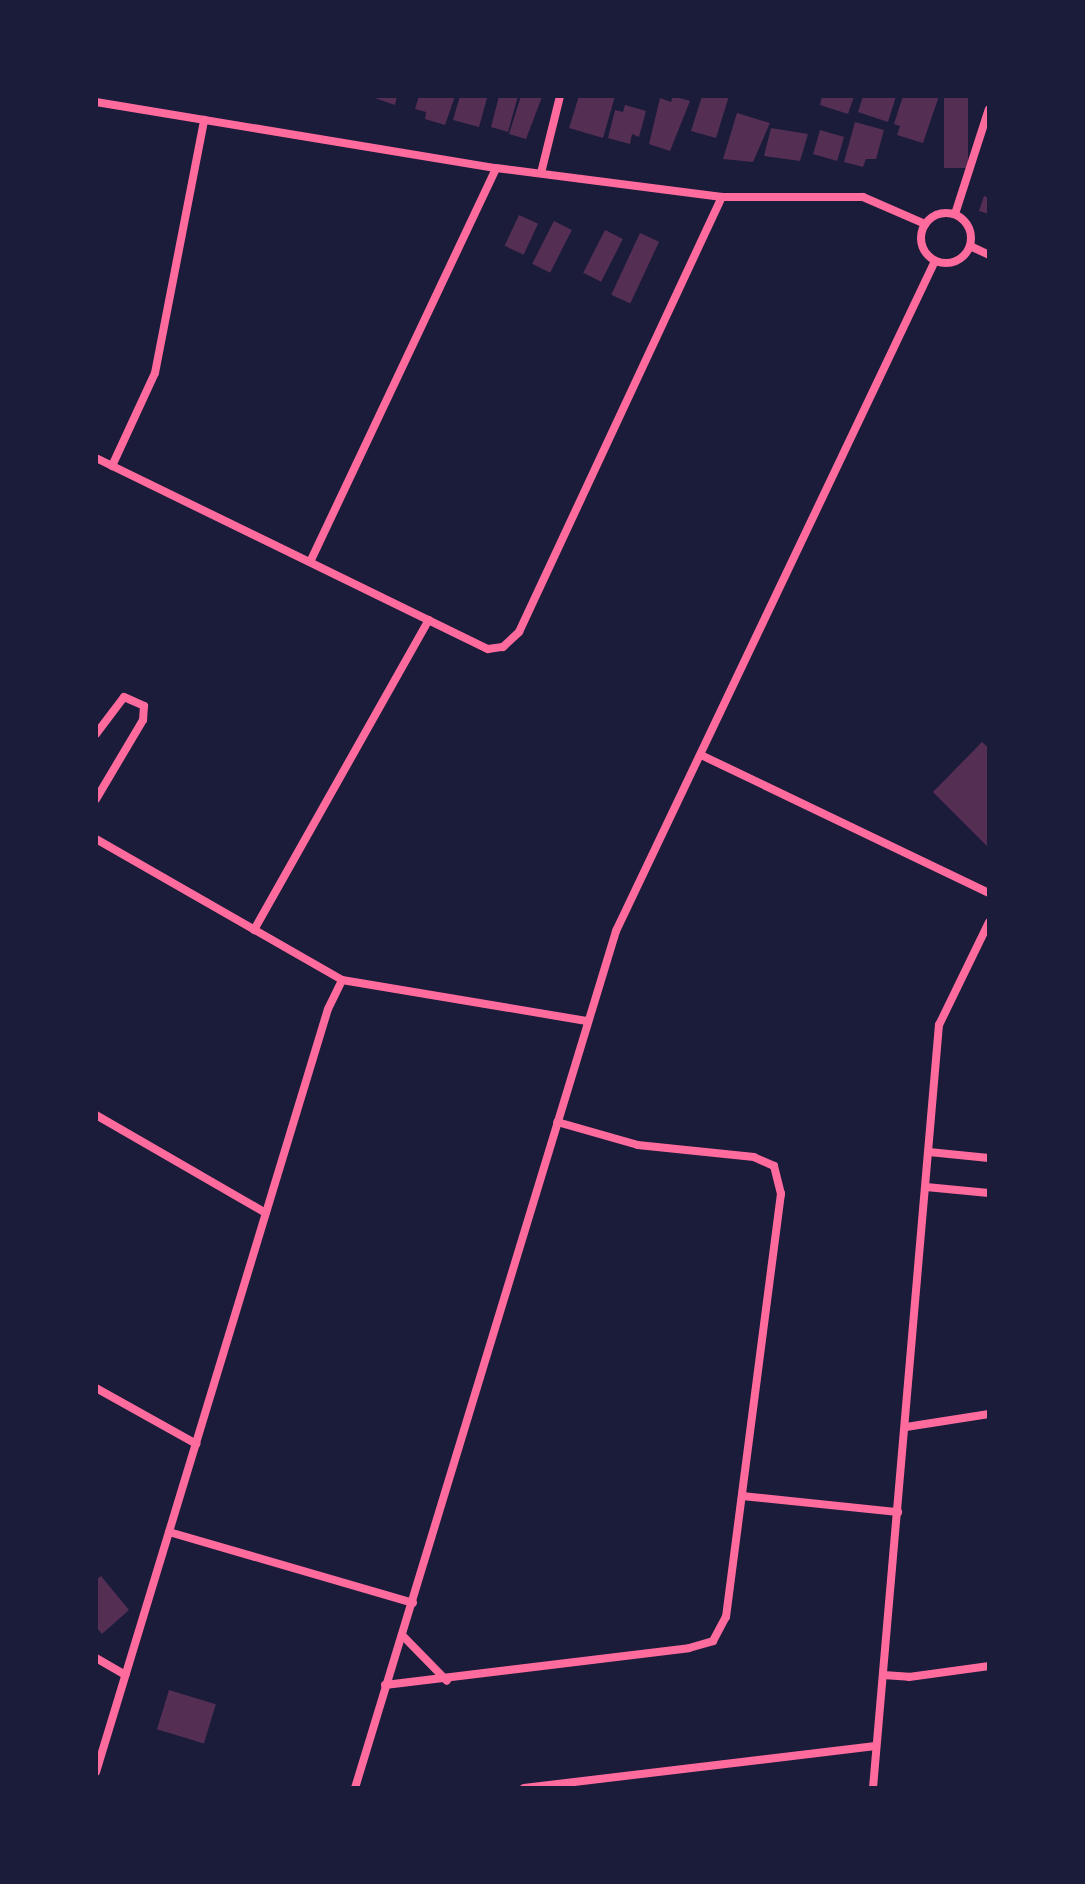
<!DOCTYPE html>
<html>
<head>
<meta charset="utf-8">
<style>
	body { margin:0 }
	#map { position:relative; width:1085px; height:1884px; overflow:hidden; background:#1b1b3a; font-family:Raleway,sans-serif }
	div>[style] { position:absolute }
	.building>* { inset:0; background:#542f53; transform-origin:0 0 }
	.minor>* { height:8px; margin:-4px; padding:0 4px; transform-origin:4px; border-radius:4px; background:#ff6b9d }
	.minor>.ring { margin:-4px; padding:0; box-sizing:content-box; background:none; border:8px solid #ff6b9d; border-radius:50% }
	span { translate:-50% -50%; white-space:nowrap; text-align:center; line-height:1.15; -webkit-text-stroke:8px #1b1b3a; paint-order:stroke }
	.frame { position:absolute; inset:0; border:98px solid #1b1b3a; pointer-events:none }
</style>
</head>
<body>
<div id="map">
	<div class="building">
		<div style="clip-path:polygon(369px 96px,397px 96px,395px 105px)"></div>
		<div style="clip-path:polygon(419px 96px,455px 96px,445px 125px,425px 119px,426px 112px,415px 109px)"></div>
		<div style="clip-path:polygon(460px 96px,487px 98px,479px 127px,453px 120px)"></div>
		<div style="clip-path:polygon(499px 96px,518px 96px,508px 132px,491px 127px)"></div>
		<div style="clip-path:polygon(521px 96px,542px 97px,526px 139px,509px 134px)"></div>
		<div style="clip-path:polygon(579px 96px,615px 96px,603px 138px,569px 128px)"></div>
		<div style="clip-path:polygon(673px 96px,690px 101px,670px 151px,649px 144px,660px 98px,671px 102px)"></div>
		<div style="clip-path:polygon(702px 96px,729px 96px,716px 138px,691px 131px)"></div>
		<div style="clip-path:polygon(822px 96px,854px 96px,848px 114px,820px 105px)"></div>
		<div style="clip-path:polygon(863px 96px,896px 96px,888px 122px,858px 112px)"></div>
		<div style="clip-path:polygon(903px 96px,939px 96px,923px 143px,897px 135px,900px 126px,894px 124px)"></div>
		<div style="left:944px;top:96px;width:24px;height:72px"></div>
		<div style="clip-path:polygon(625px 105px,646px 111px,639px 137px,632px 134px,630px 144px,608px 138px,615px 110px,623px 112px)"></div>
		<div style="clip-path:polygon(737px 113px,770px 123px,753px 162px,723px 159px)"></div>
		<div style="clip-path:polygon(855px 122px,884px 130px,876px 159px,866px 159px,863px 167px,844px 162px)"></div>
		<div style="clip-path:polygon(771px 128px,808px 134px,800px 161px,764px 156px)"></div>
		<div style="left:820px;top:130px;width:25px;height:25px;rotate:16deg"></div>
		<div style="clip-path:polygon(984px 196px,989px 198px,989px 214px,979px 211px)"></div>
		<div style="left:519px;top:215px;width:21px;height:34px;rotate:25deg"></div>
		<div style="left:554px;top:221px;width:20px;height:48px;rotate:27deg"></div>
		<div style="left:605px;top:230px;width:20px;height:48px;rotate:27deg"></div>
		<div style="left:640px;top:233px;width:21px;height:68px;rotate:25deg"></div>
		<div style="clip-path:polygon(982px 742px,989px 748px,989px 848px,933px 792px)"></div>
		<div style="clip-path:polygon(101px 1576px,129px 1610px,102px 1634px,96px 1627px,96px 1580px)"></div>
		<div style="left:169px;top:1690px;width:49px;height:41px;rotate:17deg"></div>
	</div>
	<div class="minor">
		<div style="left:96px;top:102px;width:405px;rotate:9.4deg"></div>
		<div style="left:496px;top:168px;width:228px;rotate:7.3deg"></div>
		<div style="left:722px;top:197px;width:141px"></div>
		<div style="left:863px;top:197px;width:68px;rotate:23.5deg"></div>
		<div style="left:541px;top:173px;width:79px;rotate:-76.1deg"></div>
		<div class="ring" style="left:921px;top:213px;width:42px;height:42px"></div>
		<div style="left:955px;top:214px;width:110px;rotate:-72.1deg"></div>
		<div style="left:970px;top:246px;width:21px;rotate:25deg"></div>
		<div style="left:96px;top:458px;width:436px;rotate:26deg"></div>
		<div style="left:488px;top:649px;width:15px;rotate:-8deg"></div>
		<div style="left:503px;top:647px;width:22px;rotate:-43deg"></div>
		<div style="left:519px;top:632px;width:480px;rotate:-65deg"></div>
		<div style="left:112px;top:466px;width:102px;rotate:-65.2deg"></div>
		<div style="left:155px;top:373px;width:258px;rotate:-79deg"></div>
		<div style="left:311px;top:560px;width:433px;rotate:-64.7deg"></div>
		<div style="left:96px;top:734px;width:46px;rotate:-52.9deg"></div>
		<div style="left:124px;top:697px;width:22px;rotate:24deg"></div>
		<div style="left:144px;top:706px;width:14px;rotate:94deg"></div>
		<div style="left:143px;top:720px;width:92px;rotate:120.7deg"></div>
		<div style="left:701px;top:755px;width:319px;rotate:25.6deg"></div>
		<div style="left:96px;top:839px;width:284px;rotate:29.8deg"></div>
		<div style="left:342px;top:980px;width:248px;rotate:9.5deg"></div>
		<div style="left:254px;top:930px;width:356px;rotate:-60.6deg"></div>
		<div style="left:96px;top:1115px;width:196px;rotate:30deg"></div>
		<div style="left:929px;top:1152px;width:60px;rotate:5.7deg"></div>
		<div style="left:926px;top:1187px;width:63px;rotate:5.4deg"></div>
		<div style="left:96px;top:1388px;width:115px;rotate:29.2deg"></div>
		<div style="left:906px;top:1427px;width:84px;rotate:-8.9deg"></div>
		<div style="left:742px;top:1496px;width:157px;rotate:5.9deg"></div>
		<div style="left:169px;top:1532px;width:254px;rotate:16.2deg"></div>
		<div style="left:402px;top:1635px;width:64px;rotate:45.6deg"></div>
		<div style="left:96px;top:1658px;width:34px;rotate:30deg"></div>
		<div style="left:883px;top:1675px;width:26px;rotate:4deg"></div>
		<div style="left:909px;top:1677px;width:81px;rotate:-7.8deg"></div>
		<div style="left:385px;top:1685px;width:306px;rotate:-6.9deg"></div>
		<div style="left:689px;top:1648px;width:25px;rotate:-16deg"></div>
		<div style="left:713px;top:1641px;width:27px;rotate:-62deg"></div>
		<div style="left:726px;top:1617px;width:427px;rotate:-82.6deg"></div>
		<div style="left:781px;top:1194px;width:29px;rotate:-104deg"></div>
		<div style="left:774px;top:1166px;width:22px;rotate:-156deg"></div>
		<div style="left:754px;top:1157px;width:117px;rotate:-174.1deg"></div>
		<div style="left:638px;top:1145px;width:84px;rotate:-164.1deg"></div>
		<div style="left:96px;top:1772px;width:797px;rotate:-73.09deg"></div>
		<div style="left:328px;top:1009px;width:32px;rotate:-64deg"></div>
		<div style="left:355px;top:1788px;width:896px;rotate:-73.06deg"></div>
		<div style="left:616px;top:931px;width:742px;rotate:-64.54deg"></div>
		<div style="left:524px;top:1788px;width:354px;rotate:-6.8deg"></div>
		<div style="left:873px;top:1788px;width:766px;rotate:-85.06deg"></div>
		<div style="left:939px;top:1025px;width:114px;rotate:-64.1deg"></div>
	</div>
	<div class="frame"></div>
</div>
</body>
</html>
